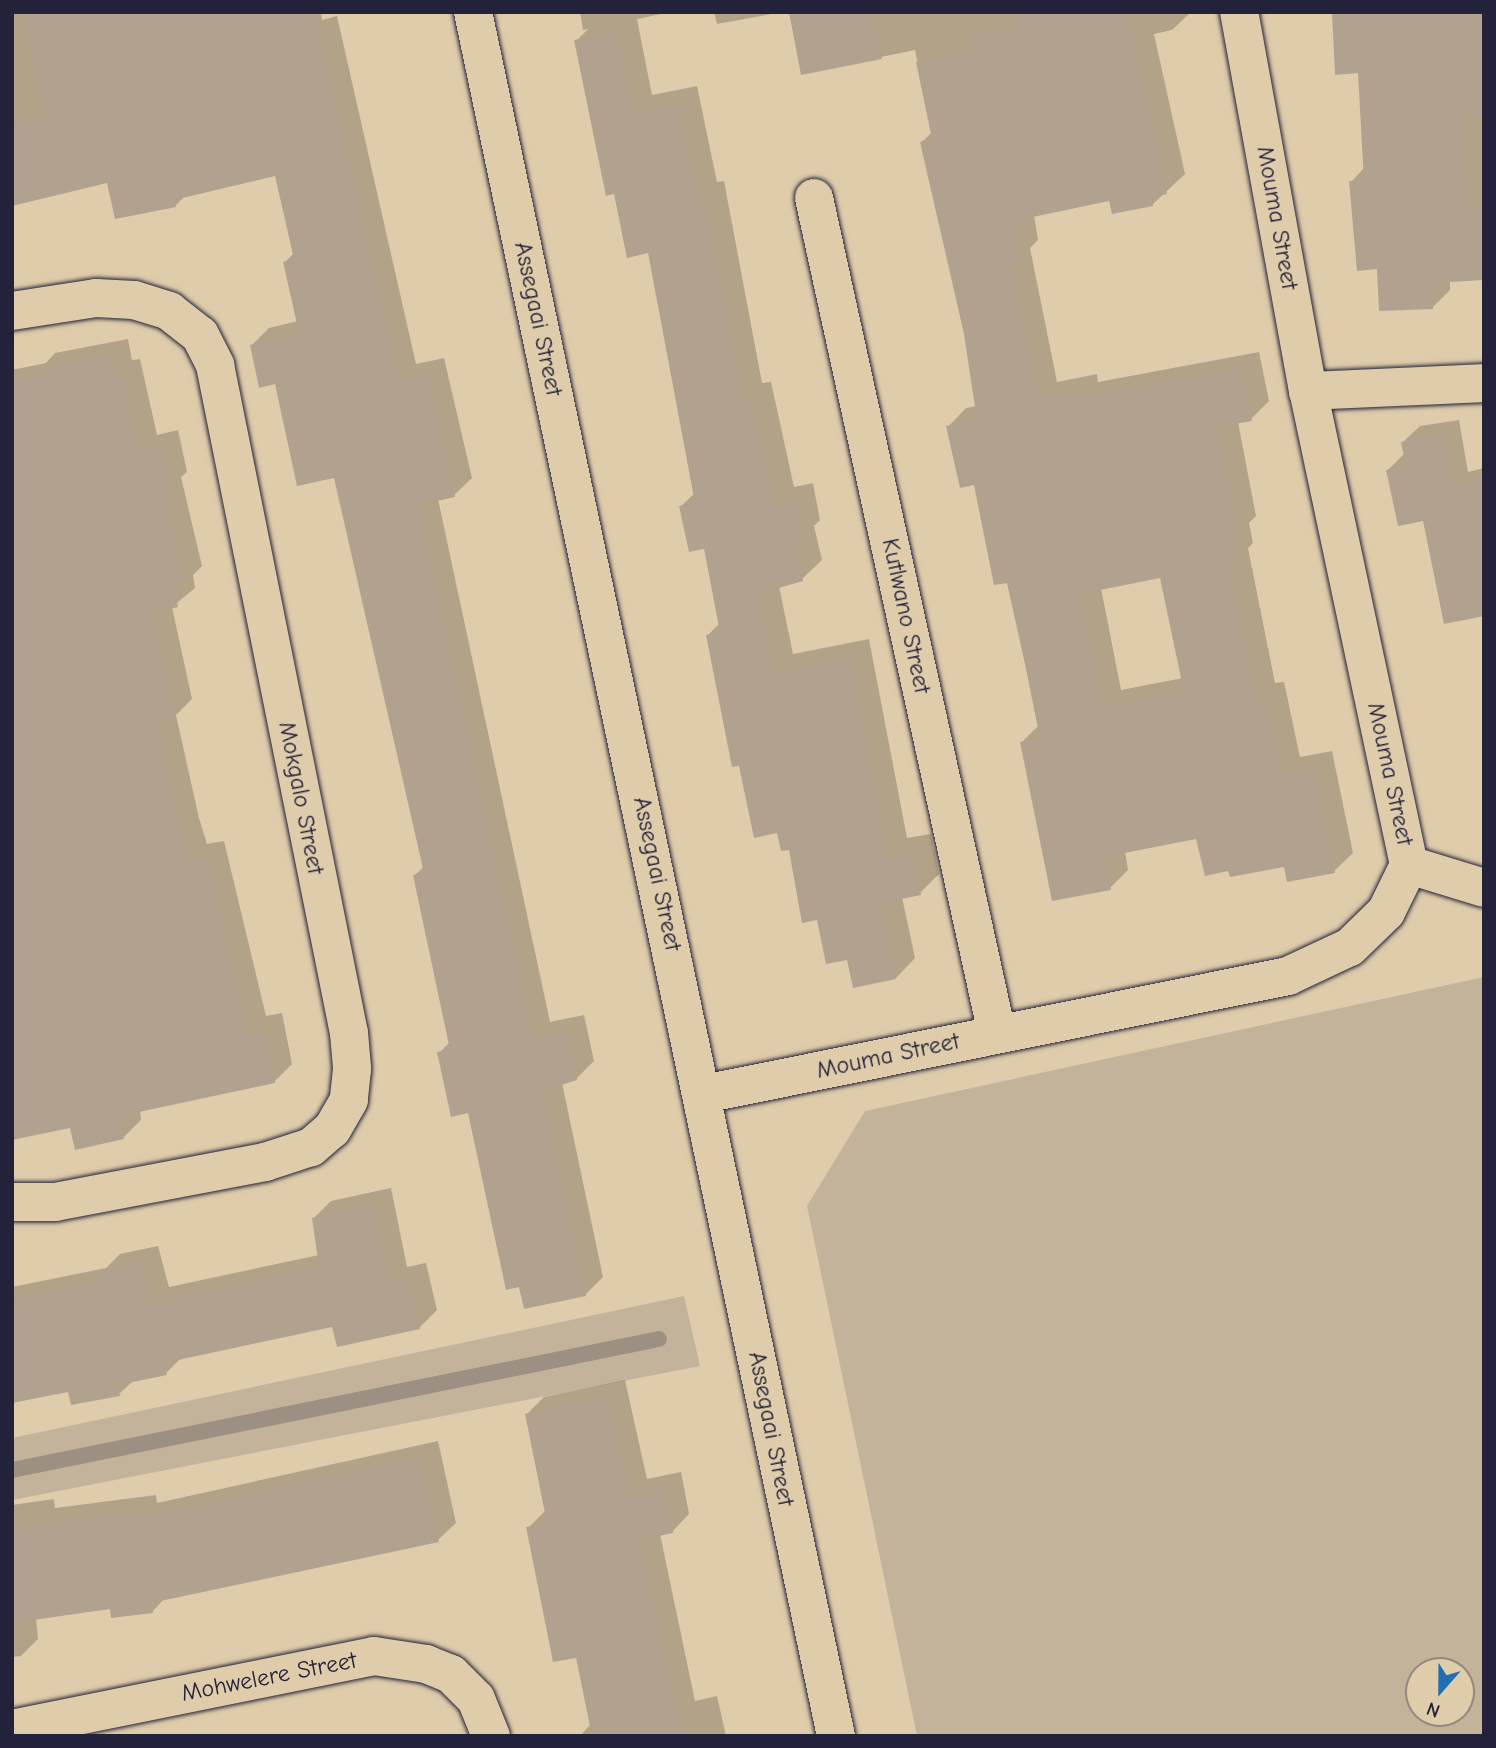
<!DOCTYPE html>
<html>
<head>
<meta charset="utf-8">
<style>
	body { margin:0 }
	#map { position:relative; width:1496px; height:1748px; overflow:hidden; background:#dfccaa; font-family:"Comic Neue",sans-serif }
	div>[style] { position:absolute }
	.green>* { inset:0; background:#c3b39a }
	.shadow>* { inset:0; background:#0003 }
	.stream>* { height:16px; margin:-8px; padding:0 8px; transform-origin:8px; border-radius:8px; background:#9b9082 }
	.building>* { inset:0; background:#b0a28f }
	.roads { filter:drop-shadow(0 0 2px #22223b) drop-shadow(0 0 2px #22223b) }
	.street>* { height:38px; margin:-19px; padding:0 19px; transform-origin:19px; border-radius:19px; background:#dfccaa }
	.secondary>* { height:38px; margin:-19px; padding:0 19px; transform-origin:19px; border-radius:19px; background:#dfccaa }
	span { translate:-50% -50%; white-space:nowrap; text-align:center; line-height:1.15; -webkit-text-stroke:5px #dfccaa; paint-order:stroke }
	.street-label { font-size:24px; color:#22223b }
	.frame { position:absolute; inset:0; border:14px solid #22223b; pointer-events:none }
	.north { position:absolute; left:1405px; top:1657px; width:70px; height:70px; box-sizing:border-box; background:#dfccaa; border:2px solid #93887e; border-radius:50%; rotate:201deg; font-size:19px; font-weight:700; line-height:28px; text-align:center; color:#22223b }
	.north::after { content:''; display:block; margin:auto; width:24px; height:32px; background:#1f6fb2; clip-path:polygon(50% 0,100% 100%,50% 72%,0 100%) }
</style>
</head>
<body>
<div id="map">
	<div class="green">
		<div style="clip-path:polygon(evenodd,1484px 977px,1484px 1736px,917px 1736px,807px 1206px,865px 1111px,1484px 977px,1419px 1671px,1461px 1671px,1461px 1713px,1419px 1713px,1419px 1671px)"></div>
		<div style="clip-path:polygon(684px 1296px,700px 1366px,12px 1500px,12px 1438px)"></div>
	</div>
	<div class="shadow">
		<div style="clip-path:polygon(12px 12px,321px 12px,322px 20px,337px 16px,416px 364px,444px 358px,472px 478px,454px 495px,438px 499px,550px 1022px,584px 1015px,594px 1061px,576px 1079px,562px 1083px,603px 1277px,585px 1295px,470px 1111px,439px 1053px,450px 1042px,415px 875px,425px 866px,335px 476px,252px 345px,269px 328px,298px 321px,285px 262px,294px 253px,277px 174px,185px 196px,175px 206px,108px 181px,12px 204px)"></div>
		<div style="clip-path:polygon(580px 12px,671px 12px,637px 19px,652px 95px,697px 86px,717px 182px,724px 181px,762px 383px,771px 382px,794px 487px,813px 483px,820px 520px,814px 526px,822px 560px,802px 579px,779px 586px,793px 654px,869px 639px,907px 838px,931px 834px,939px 874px,920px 893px,902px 897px,915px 958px,896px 978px,849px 957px,818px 918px,790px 848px,740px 764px,708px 635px,720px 623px,705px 547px,681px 506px,695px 493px,649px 251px,615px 192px,576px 41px,588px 29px,583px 30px)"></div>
		<div style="clip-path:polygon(714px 12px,783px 12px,717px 24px)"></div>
		<div style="clip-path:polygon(evenodd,791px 12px,1191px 12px,1172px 30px,1154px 34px,1185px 174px,1153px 204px,1111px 199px,1034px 215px,1038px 240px,1030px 248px,1057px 382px,1097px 374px,1098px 382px,1259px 352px,1269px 401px,1251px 419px,1238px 422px,1256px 516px,1249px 523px,1253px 543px,1248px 548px,1275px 683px,1284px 682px,1300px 757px,1332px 751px,1353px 853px,1334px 871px,1286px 865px,1229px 869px,1198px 837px,1125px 851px,1128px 870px,1110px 888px,1022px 742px,1039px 725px,1008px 581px,975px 483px,948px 427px,966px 408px,977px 406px,966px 334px,922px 142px,932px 132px,915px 50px,803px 73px,791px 12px,1161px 576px,1183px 678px,1121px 690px,1101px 588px,1161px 576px)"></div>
		<div style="clip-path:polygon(1359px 71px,1482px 114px,1484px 278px,1450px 280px,1450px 290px,1432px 308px,1379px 268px,1358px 269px,1351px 182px,1365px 167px)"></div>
		<div style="clip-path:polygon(128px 339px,132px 360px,140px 359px,157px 435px,178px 430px,187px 472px,181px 477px,202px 566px,193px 575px,195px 588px,172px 607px,192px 699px,176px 715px,199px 818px,207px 844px,224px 841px,266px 1016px,282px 1013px,292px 1064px,274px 1082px,140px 1110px,141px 1120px,123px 1138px,72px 1126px,12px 1138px,12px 370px,46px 363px,55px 353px)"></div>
		<div style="clip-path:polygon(1459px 420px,1468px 472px,1484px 468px,1484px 615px,1425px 519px,1388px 470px,1405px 453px,1403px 442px,1420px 426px)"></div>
		<div style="clip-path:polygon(391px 1188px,407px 1267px,426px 1263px,437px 1310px,419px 1328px,334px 1325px,181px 1358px,166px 1373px,134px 1380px,119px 1394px,70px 1390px,12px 1402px,12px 1287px,106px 1268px,120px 1254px,158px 1246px,169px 1287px,319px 1255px,314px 1218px,331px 1201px)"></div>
		<div style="clip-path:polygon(625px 1380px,647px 1479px,681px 1472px,689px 1514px,672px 1532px,660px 1534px,695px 1701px,717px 1696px,726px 1736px,580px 1736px,591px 1724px,577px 1655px,528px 1528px,545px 1511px,527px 1414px,544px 1397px)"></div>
		<div style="clip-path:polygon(438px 1441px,456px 1523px,438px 1540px,165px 1598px,152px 1612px,111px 1607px,36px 1618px,38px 1639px,21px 1656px,12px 1657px,12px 1505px,54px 1499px,55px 1508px,156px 1495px,157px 1503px)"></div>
	</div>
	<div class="stream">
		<div style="left:12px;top:1470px;width:660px;rotate:-11.45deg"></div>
	</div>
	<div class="building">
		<div style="clip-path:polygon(22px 12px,315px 12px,399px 380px,427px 374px,455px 497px,419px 505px,533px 1038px,567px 1031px,577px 1080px,542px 1091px,586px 1296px,524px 1309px,519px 1287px,506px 1290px,468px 1113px,451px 1117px,437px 1052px,450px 1050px,413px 875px,424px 873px,334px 478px,297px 486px,275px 384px,259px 388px,250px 345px,299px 333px,283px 262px,294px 259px,275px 176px,174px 200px,176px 207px,115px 219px,107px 183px,12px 206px,12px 123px,45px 115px)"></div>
		<div style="clip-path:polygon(789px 12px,872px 12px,882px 59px,801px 75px)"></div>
		<div style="clip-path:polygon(evenodd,1014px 12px,1128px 12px,1167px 194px,1151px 197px,1153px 206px,1112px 214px,1109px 201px,1013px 221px,1021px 260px,1011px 262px,1039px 399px,1079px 391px,1080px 399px,1242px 369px,1252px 421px,1218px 427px,1239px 535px,1231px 537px,1236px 563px,1229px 564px,1257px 701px,1266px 699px,1282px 774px,1314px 768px,1335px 873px,1287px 882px,1284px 867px,1230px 877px,1228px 871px,1205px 876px,1196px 839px,1104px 857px,1111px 890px,1052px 901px,1020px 742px,1040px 738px,1025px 664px,1007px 583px,994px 585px,974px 485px,960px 488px,946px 426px,977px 420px,964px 334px,920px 142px,932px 139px,916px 62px,969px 51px,966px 37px,1017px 27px,1014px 12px,1160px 578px,1184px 692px,1103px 707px,1080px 594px,1160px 578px)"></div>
		<div style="clip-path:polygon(1332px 12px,1484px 12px,1484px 116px,1464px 117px,1469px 210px,1484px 210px,1484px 280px,1432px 283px,1433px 309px,1379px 311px,1377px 269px,1357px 271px,1349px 181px,1364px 181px,1358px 73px,1335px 75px)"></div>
		<div style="clip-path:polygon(617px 32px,634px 113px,678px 104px,698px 201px,705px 199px,743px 401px,752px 400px,775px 505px,794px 501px,802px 541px,795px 543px,803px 581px,758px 594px,774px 673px,850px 657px,888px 857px,912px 852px,921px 895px,881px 903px,896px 979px,853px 988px,847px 960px,826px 964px,817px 920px,802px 923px,789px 850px,781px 851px,777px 833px,754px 838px,739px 766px,732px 767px,706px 635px,720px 632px,704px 549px,689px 552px,679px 506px,695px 503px,648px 253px,627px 258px,614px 194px,606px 196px,574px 40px)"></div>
		<div style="clip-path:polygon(111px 356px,115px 377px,122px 376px,139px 451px,161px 447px,170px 491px,164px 492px,185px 585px,174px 587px,178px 607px,152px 613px,175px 718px,157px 722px,182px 836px,190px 861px,207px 857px,248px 1033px,264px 1029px,275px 1083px,120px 1116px,124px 1139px,75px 1150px,70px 1128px,12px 1140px,12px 383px,36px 377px,35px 371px)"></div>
		<div style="clip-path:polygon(1443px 435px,1452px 487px,1484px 480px,1484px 616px,1444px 624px,1423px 521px,1398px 526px,1386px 470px,1406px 466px,1401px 442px)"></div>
		<div style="clip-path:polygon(374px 1205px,390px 1283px,409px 1279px,420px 1329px,337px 1347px,332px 1327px,164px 1363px,167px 1375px,118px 1385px,120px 1396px,71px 1405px,68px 1392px,12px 1403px,12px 1300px,103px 1281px,100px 1271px,141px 1263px,152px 1303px,319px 1267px,312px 1218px)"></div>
		<div style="clip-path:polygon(608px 1397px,630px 1495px,664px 1488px,673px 1533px,640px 1540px,682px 1736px,592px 1736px,576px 1658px,553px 1662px,526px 1527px,547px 1523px,525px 1414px)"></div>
		<div style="clip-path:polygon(421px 1457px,439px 1542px,151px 1603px,153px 1613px,111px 1618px,110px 1609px,12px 1623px,12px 1528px,139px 1511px,140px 1519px)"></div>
	</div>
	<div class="roads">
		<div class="street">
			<div style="left:814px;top:198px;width:856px;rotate:77.65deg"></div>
			<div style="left:12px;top:311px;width:85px;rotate:-8.8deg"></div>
			<div style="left:96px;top:298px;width:38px;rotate:3deg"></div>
			<div style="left:134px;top:300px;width:37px;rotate:17deg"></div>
			<div style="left:169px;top:311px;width:39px;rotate:38deg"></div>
			<div style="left:200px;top:335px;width:34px;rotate:63deg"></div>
			<div style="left:215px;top:365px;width:681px;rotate:78.66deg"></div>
			<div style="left:349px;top:1033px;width:36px;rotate:85deg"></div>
			<div style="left:352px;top:1069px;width:31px;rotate:96deg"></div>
			<div style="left:349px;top:1100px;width:34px;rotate:120deg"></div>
			<div style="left:332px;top:1129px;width:28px;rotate:139deg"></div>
			<div style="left:311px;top:1147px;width:48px;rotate:161.9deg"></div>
			<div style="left:265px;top:1162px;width:213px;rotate:169.2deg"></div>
			<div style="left:56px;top:1202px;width:44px;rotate:180deg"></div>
			<div style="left:1308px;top:391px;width:176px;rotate:-2.6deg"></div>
			<div style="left:1409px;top:865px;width:78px;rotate:17deg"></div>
			<div style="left:704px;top:1094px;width:596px;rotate:-11.42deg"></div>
			<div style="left:1288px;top:976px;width:68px;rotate:-25.1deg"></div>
			<div style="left:1350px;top:947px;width:50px;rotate:-44.2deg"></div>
			<div style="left:1386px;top:912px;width:52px;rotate:-63.9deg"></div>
			<div style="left:1409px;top:865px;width:485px;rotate:-102deg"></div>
			<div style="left:1308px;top:391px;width:385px;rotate:-100.3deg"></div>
			<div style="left:12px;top:1729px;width:369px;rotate:-11.4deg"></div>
			<div style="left:374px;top:1656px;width:53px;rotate:8.7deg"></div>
			<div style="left:426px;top:1664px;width:27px;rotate:22deg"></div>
			<div style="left:451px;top:1674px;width:35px;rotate:45deg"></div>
			<div style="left:476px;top:1699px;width:40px;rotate:68deg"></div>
		</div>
		<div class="secondary">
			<div style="left:473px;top:12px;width:1762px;rotate:78.11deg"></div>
		</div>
	</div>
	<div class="street-label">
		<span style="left:1277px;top:218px;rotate:80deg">Mouma Street</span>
		<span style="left:538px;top:319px;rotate:78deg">Assegaai Street</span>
		<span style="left:906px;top:616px;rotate:78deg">Kutlwano Street</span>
		<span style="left:1390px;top:774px;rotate:78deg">Mouma Street</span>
		<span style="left:301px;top:798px;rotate:79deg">Mokgalo Street</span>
		<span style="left:657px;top:874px;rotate:78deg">Assegaai Street</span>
		<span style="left:888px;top:1056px;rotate:-12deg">Mouma Street</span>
		<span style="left:771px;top:1429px;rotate:79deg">Assegaai Street</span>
		<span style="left:269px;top:1677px;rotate:-11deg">Mohwelere Street</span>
	</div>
	<div class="frame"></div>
	<div class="north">N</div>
</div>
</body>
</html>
